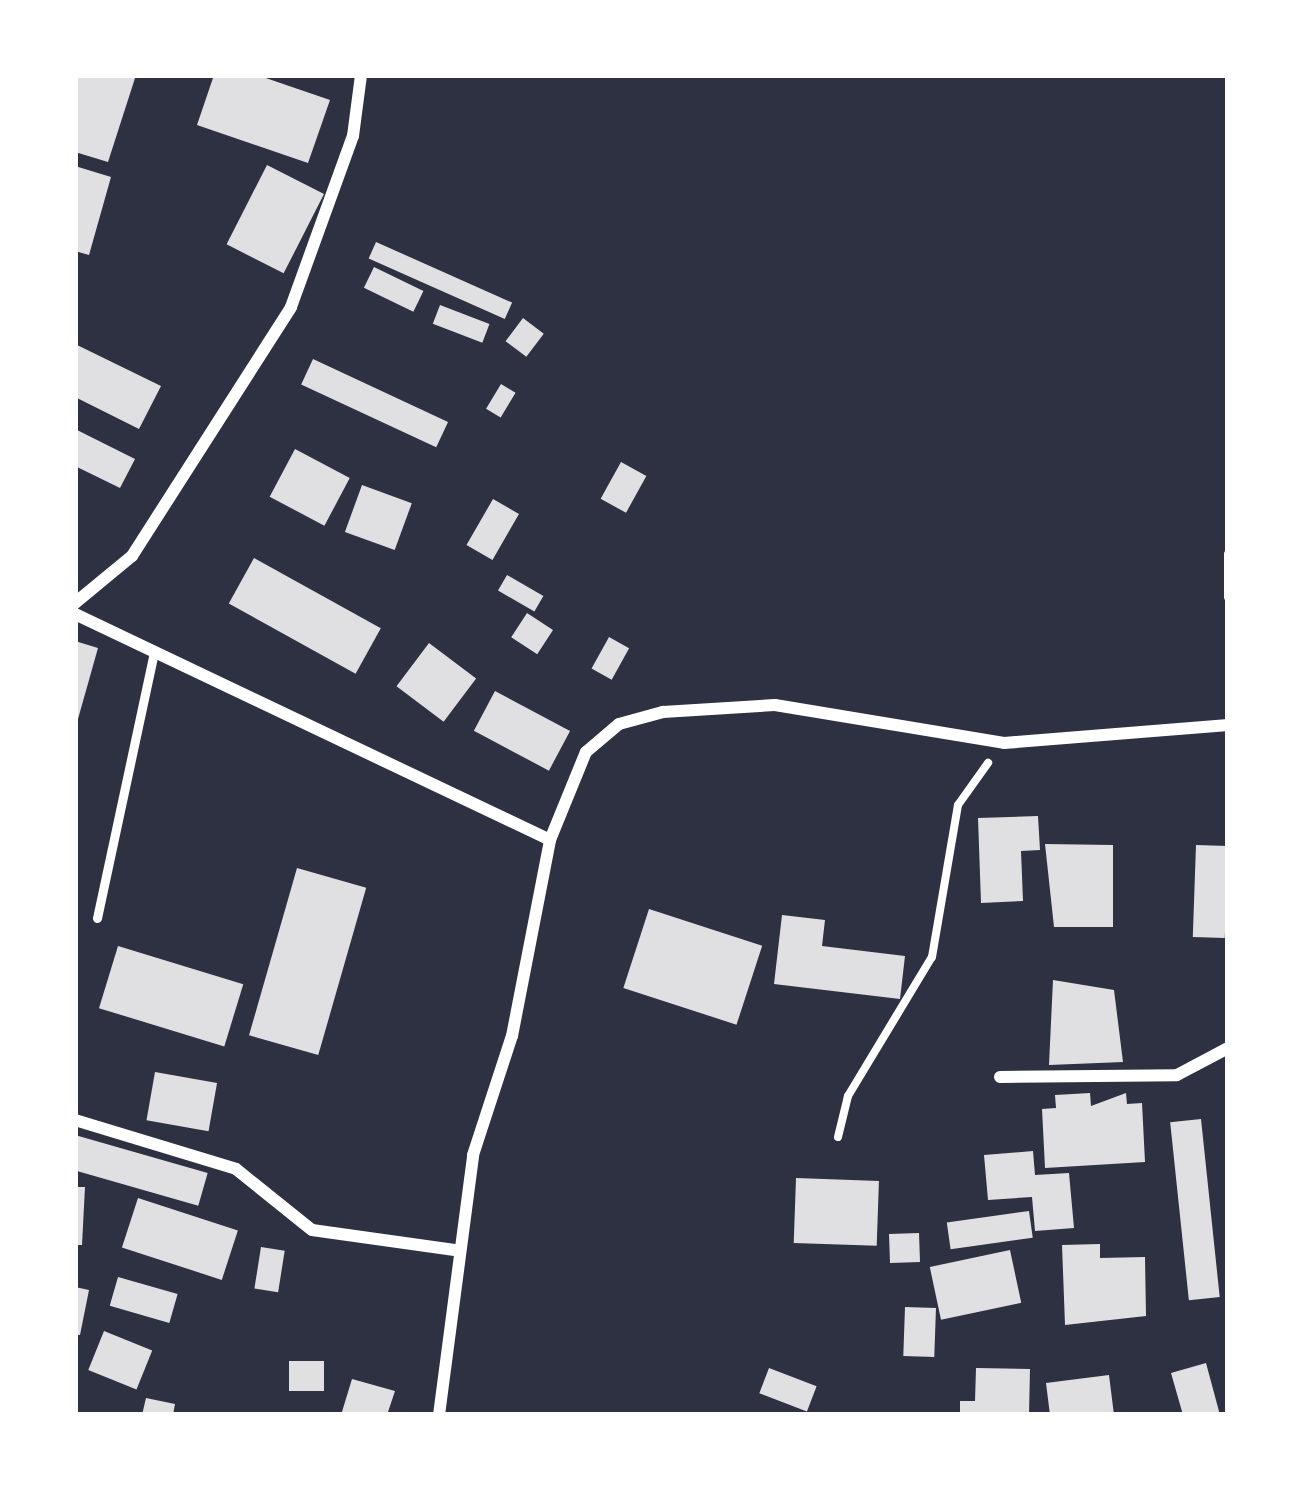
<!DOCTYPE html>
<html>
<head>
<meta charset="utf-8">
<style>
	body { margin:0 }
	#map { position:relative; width:1303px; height:1490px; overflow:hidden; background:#2d3142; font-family:Poppins,sans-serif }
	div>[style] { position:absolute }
	.building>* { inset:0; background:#e0e0e3; transform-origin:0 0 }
	.path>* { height:8px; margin:-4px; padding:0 4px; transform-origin:4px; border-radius:4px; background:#fff }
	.service>* { height:9px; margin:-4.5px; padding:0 4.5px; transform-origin:4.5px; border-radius:4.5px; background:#fff }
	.minor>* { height:12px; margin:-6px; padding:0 6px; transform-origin:6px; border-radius:6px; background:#fff }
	span { translate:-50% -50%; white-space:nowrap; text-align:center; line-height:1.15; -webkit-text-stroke:12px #fff; paint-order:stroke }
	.frame { position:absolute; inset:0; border:78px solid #fff; pointer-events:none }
</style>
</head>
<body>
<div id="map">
	<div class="building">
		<div style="clip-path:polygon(75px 75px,136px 75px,108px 162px,75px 152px)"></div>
		<div style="clip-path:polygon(214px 75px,257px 75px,330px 100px,308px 163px,197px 125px)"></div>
		<div style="left:267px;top:165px;width:64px;height:89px;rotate:27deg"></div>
		<div style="clip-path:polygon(75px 166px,111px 177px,89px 255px,75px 251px)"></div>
		<div style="left:376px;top:242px;width:149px;height:18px;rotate:24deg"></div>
		<div style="left:374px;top:267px;width:55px;height:23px;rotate:26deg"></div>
		<div style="left:440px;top:305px;width:53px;height:20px;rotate:21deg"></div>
		<div style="left:523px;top:318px;width:26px;height:29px;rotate:37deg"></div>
		<div style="clip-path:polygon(75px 344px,161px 386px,139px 429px,75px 397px)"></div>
		<div style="left:313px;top:359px;width:149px;height:28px;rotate:25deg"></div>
		<div style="left:501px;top:384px;width:17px;height:29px;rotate:31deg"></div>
		<div style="clip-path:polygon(75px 429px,135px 459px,120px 488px,75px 466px)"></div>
		<div style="left:295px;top:449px;width:62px;height:54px;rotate:28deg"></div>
		<div style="left:621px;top:462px;width:29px;height:42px;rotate:29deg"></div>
		<div style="left:362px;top:485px;width:53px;height:50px;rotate:20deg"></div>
		<div style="left:493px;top:499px;width:30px;height:53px;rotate:30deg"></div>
		<div style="left:254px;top:558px;width:145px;height:52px;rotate:29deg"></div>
		<div style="left:507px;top:575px;width:42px;height:18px;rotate:30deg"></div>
		<div style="left:527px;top:613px;width:31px;height:29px;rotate:33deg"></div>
		<div style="left:609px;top:637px;width:23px;height:36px;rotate:29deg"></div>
		<div style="clip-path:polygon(75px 641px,98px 648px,76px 726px,75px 726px)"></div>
		<div style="left:429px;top:643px;width:59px;height:54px;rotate:37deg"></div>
		<div style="left:495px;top:691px;width:85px;height:45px;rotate:28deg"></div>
		<div style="clip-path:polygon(1038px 816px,1040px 850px,1021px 851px,1023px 901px,981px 903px,978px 818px)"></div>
		<div style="clip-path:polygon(1045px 844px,1113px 845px,1113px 927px,1054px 927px)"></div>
		<div style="left:1196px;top:845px;width:32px;height:92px;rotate:2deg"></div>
		<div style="left:297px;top:868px;width:72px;height:174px;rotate:16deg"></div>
		<div style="left:649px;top:909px;width:119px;height:83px;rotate:18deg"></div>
		<div style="clip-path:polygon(782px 915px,825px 920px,822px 946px,905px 956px,900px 999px,774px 984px)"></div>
		<div style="left:118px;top:946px;width:131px;height:65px;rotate:17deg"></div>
		<div style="clip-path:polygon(1053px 980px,1114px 990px,1123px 1062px,1049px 1065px)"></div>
		<div style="left:155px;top:1072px;width:63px;height:49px;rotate:10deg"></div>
		<div style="clip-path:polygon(1090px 1093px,1091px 1106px,1126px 1093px,1127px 1104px,1142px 1103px,1145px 1162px,1045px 1168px,1042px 1109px,1056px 1108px,1055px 1095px)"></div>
		<div style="left:1201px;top:1119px;width:179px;height:31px;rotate:84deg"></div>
		<div style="left:75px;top:1135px;width:138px;height:34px;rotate:16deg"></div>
		<div style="clip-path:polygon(1033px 1151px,1035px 1175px,1069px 1173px,1074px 1228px,1035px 1231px,1032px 1197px,988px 1200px,984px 1155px)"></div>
		<div style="left:796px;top:1178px;width:83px;height:65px;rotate:2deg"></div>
		<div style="clip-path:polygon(75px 1187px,85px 1187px,82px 1245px,75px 1245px)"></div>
		<div style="left:138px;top:1198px;width:105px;height:52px;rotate:18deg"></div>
		<div style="left:1029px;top:1211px;width:27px;height:83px;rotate:82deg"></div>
		<div style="left:919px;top:1233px;width:29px;height:30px;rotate:88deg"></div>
		<div style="clip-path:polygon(1100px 1244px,1100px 1258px,1145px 1257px,1146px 1316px,1065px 1325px,1062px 1245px)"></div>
		<div style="left:261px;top:1247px;width:24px;height:42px;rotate:9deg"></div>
		<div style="left:1010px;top:1250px;width:54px;height:82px;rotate:78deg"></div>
		<div style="left:118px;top:1277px;width:62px;height:30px;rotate:16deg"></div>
		<div style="clip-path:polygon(75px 1287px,89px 1290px,80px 1335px,75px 1335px)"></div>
		<div style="left:905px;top:1307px;width:31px;height:49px;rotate:2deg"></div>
		<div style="left:104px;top:1331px;width:52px;height:42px;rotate:22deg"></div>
		<div style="left:289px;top:1361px;width:35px;height:30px"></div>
		<div style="clip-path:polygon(1206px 1363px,1220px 1415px,1183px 1415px,1171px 1373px)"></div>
		<div style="left:769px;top:1368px;width:51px;height:27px;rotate:21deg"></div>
		<div style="clip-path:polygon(976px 1368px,1030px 1369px,1029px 1415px,960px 1415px,960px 1401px,975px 1401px)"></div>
		<div style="clip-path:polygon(1109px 1375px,1114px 1415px,1050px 1415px,1046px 1383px)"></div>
		<div style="clip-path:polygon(352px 1379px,395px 1391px,387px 1415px,341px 1415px)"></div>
		<div style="clip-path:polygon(146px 1398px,175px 1404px,173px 1415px,142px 1415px)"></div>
	</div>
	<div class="path">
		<div style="left:1228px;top:554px;width:43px;rotate:90deg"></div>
		<div style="left:838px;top:1137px;width:42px;rotate:-76.3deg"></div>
		<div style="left:848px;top:1096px;width:162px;rotate:-58.9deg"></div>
		<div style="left:932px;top:957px;width:154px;rotate:-80.3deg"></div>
		<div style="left:958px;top:805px;width:52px;rotate:-54.5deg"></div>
	</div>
	<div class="service">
		<div style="left:97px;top:918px;width:271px;rotate:-77.9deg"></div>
	</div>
	<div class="minor">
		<div style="left:75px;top:603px;width:74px;rotate:-39.5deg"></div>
		<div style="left:132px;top:556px;width:295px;rotate:-57.4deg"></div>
		<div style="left:291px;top:307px;width:182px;rotate:-70.1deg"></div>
		<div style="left:353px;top:136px;width:62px;rotate:-82.5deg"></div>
		<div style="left:75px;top:614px;width:526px;rotate:25.44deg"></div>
		<div style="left:1000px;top:1077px;width:177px;rotate:-0.6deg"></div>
		<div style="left:1177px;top:1075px;width:58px;rotate:-27.9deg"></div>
		<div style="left:75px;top:1120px;width:168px;rotate:16.9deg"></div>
		<div style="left:236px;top:1169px;width:97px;rotate:38.8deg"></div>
		<div style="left:312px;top:1230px;width:144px;rotate:8deg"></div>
		<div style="left:439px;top:1415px;width:262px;rotate:-82.5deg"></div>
		<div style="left:473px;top:1155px;width:125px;rotate:-71.9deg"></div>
		<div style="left:512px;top:1036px;width:200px;rotate:-79deg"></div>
		<div style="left:550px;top:840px;width:95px;rotate:-67.8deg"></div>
		<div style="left:586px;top:752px;width:43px;rotate:-40.3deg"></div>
		<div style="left:619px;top:724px;width:46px;rotate:-15.3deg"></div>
		<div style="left:663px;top:712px;width:112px;rotate:-3.6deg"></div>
		<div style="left:775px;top:705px;width:232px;rotate:9.4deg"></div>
		<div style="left:1004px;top:743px;width:225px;rotate:-4.6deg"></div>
	</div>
	<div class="frame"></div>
</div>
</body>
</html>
